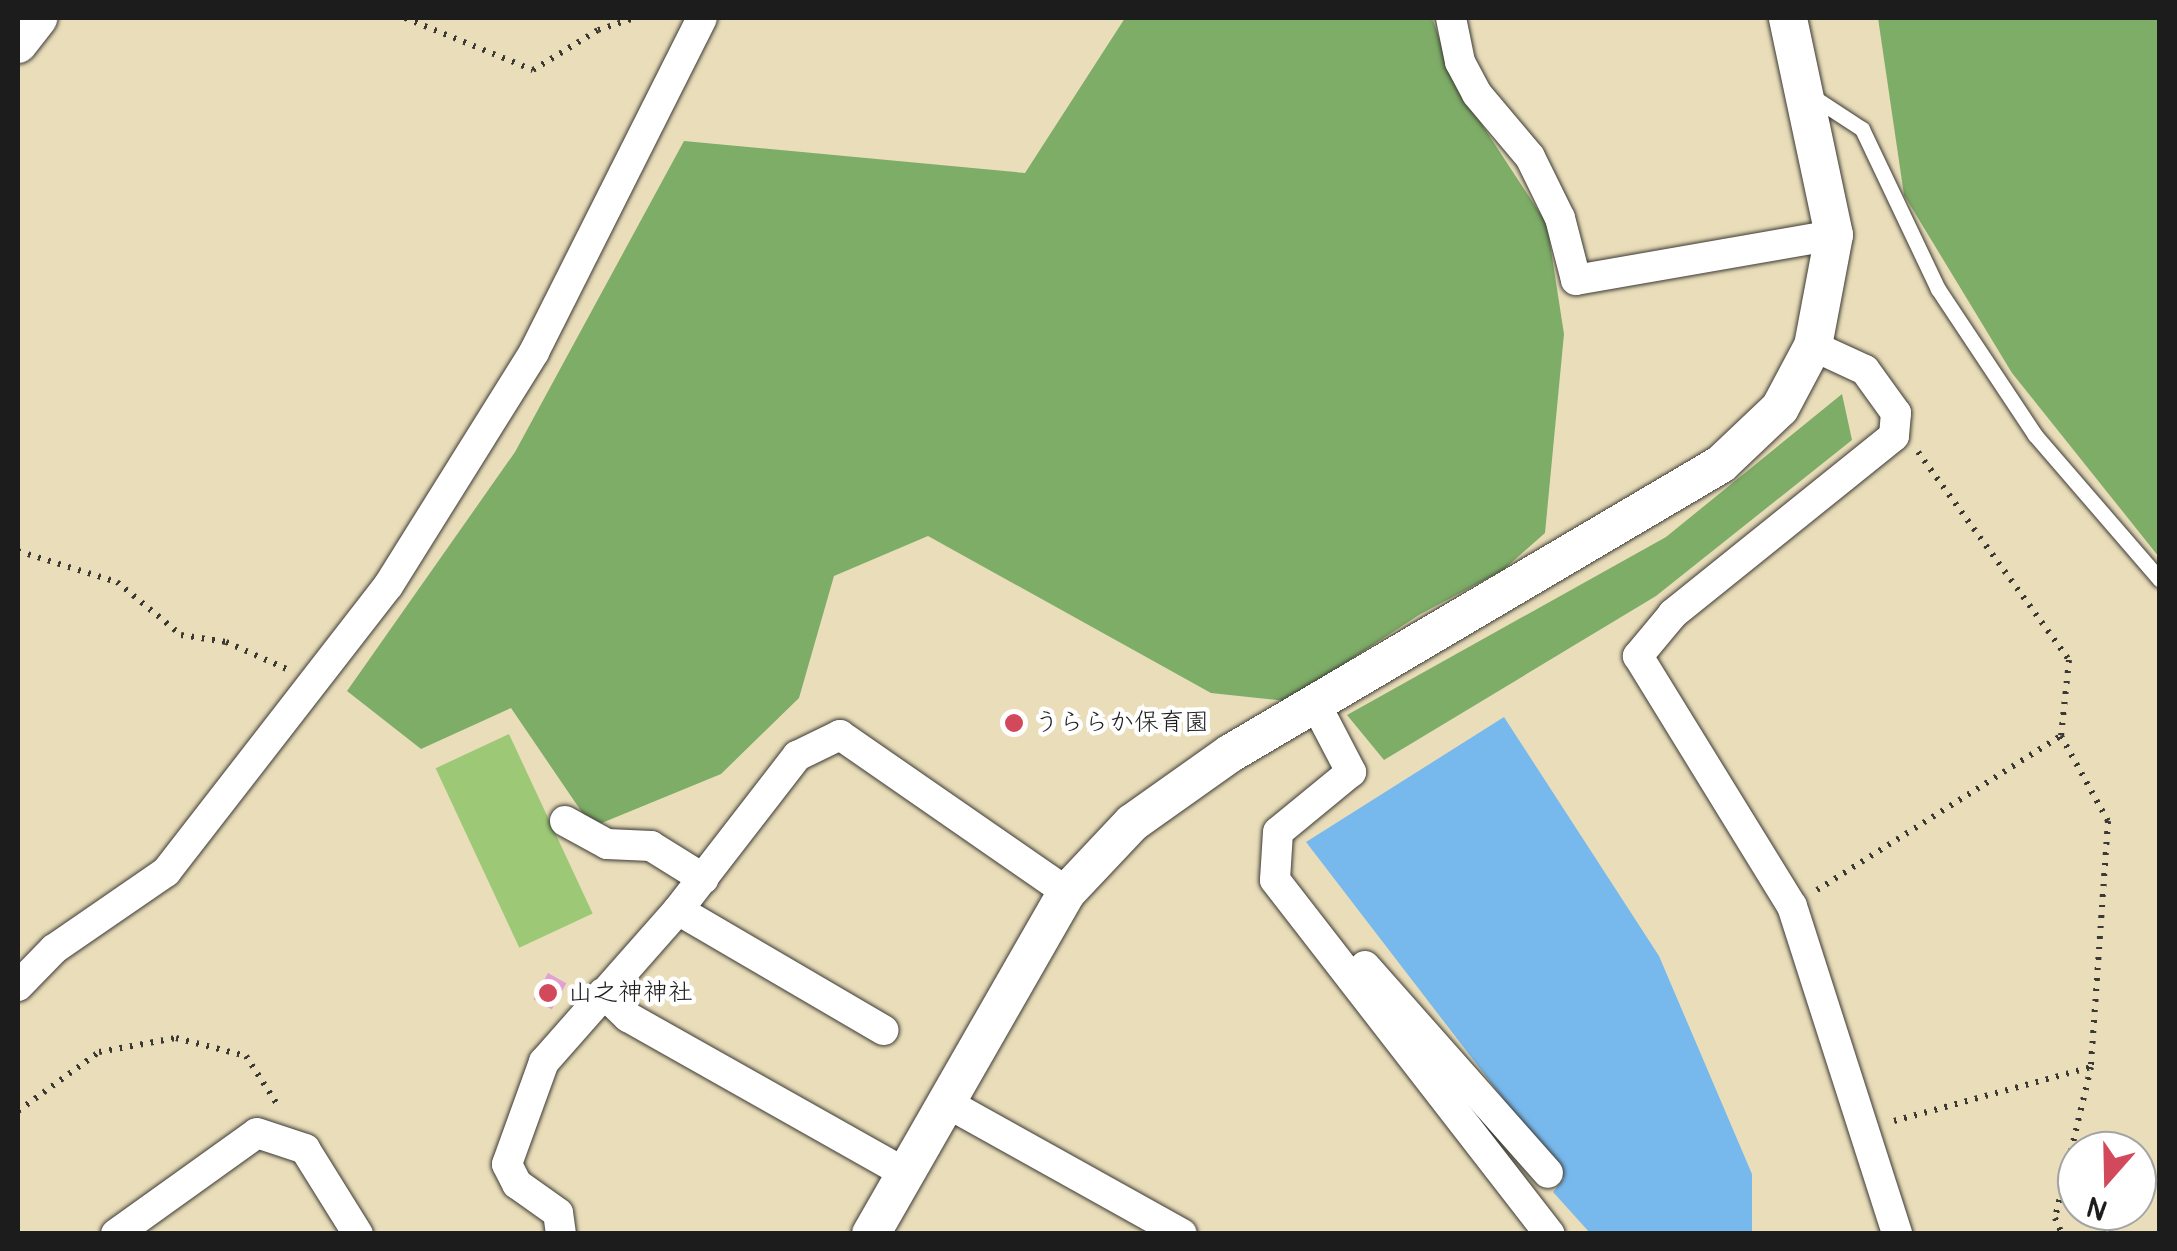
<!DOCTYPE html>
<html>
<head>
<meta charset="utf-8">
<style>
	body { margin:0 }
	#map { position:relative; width:2177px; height:1251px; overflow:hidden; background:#eadeba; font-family:Pangolin,"Klee One",sans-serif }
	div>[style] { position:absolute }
	.green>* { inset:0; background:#9dc977; transform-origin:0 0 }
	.forest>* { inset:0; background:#7ead68 }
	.water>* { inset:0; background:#78b9ed }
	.building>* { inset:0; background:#e3a1d3; transform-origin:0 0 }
	.path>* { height:6px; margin-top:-3px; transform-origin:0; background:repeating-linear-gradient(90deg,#3b3934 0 2.5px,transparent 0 10.5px) }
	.roads { filter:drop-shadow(0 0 2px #3b3934) drop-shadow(0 0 2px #3b3934) }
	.service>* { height:15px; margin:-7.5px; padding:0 7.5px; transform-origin:7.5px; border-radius:7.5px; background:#fff }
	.minor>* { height:30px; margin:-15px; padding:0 15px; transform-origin:15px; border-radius:15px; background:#fff }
	.tertiary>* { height:38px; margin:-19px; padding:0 19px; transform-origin:19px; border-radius:19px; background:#fff }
	.dots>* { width:28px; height:28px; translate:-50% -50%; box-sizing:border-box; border:5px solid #fff; border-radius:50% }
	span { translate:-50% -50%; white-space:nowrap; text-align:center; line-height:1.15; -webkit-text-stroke:9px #fff; paint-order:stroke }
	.poi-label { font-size:25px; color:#1c1c1c }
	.left { translate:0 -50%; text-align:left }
	.frame { position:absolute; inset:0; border:20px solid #1c1c1c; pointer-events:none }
	.north { position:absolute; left:2057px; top:1131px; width:100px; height:100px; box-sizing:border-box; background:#fff; border:2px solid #a4a4a4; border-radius:50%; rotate:200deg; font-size:28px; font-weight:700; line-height:40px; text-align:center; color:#1c1c1c }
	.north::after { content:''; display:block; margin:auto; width:35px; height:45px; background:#d1495b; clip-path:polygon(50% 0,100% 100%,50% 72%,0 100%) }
</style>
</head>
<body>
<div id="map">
	<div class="green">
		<div style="left:509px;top:734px;width:198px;height:81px;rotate:65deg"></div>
	</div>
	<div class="forest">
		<div style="clip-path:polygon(1125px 18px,1432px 18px,1456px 85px,1547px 224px,1564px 334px,1545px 533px,1503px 570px,1419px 615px,1287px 701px,1211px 693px,928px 536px,834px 576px,799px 698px,721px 774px,592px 827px,511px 708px,421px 749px,347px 691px,515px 452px,684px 141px,1025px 173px)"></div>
		<div style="clip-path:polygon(1878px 18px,2159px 18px,2159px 557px,2012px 373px,1904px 195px)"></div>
		<div style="clip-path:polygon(1842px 394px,1852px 440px,1656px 596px,1384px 760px,1347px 715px,1666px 537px)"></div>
	</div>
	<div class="water">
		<div style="clip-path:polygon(1504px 717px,1659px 956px,1752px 1174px,1752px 1233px,1590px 1233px,1553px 1192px,1564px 1178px,1306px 842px)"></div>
	</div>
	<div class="building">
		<div style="left:548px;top:973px;width:21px;height:30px;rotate:29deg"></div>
	</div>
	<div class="path">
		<div style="left:405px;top:18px;width:138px;rotate:22.1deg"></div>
		<div style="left:533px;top:70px;width:76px;rotate:-31.6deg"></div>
		<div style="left:598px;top:30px;width:39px;rotate:-18deg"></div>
		<div style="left:1918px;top:452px;width:257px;rotate:54deg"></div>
		<div style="left:2069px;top:660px;width:76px;rotate:96deg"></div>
		<div style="left:2061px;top:736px;width:97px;rotate:61.1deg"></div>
		<div style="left:2108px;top:821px;width:247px;rotate:94deg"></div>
		<div style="left:2091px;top:1067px;width:155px;rotate:103.4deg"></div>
		<div style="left:2055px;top:1218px;width:17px;rotate:66deg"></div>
		<div style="left:18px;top:551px;width:104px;rotate:17.4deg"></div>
		<div style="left:117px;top:582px;width:83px;rotate:39.6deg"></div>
		<div style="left:181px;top:635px;width:46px;rotate:8.8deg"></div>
		<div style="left:226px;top:642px;width:67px;rotate:23.9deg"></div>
		<div style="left:1817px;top:890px;width:289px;rotate:-32.3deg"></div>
		<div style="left:18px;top:1111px;width:100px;rotate:-36.1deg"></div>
		<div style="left:99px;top:1052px;width:78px;rotate:-10.3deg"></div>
		<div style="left:176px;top:1038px;width:72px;rotate:14.4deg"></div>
		<div style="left:246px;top:1056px;width:57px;rotate:57.1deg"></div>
		<div style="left:1894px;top:1121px;width:204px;rotate:-15.3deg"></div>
	</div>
	<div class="roads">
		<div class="service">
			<div style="left:1810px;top:95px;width:62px;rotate:33.2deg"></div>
			<div style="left:1862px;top:129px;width:177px;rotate:64.6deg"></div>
			<div style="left:1938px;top:289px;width:175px;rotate:56.4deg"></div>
			<div style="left:2035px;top:435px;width:191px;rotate:49.2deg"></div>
		</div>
		<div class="minor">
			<div style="left:1451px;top:18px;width:45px;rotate:78.4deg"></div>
			<div style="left:1460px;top:62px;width:36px;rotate:62deg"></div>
			<div style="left:1477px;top:94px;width:82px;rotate:49.9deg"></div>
			<div style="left:1530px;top:157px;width:68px;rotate:63.8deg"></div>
			<div style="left:1560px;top:218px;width:64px;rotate:75.5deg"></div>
			<div style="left:1576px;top:280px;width:262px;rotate:-9.9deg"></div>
			<div style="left:1813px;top:346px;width:57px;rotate:24.8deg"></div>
			<div style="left:1865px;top:370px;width:53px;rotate:54.2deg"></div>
			<div style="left:1896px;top:413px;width:23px;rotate:95deg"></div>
			<div style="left:1894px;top:436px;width:284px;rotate:141.2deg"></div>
			<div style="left:1673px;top:614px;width:55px;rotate:129.8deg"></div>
			<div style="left:1638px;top:656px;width:294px;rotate:58.4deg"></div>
			<div style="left:1792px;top:906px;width:344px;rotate:72.2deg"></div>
			<div style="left:1315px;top:703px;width:78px;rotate:62.4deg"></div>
			<div style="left:1351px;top:772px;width:94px;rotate:140.6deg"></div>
			<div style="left:1278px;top:832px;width:48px;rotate:93.6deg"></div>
			<div style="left:1275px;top:880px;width:448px;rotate:52.2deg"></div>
			<div style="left:565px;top:821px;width:48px;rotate:28.7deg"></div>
			<div style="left:607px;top:844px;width:44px;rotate:2.6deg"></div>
			<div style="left:651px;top:846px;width:62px;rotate:31.9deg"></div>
			<div style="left:678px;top:910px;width:238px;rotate:30.3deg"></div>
			<div style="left:1365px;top:966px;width:276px;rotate:48.5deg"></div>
			<div style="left:18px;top:986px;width:52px;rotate:-45.8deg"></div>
			<div style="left:54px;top:949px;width:136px;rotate:-34.5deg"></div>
			<div style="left:166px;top:872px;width:362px;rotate:-52.2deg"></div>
			<div style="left:388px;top:586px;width:276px;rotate:-58deg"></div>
			<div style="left:534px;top:352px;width:374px;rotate:-63.3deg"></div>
			<div style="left:603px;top:993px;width:35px;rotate:44deg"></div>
			<div style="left:628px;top:1017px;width:318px;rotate:29.4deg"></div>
			<div style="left:945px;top:1102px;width:271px;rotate:29.1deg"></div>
			<div style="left:116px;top:1234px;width:173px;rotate:-35.6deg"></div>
			<div style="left:257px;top:1133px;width:51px;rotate:18.4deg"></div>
			<div style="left:305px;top:1149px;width:100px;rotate:58.1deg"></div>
			<div style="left:561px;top:1234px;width:21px;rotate:-98deg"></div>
			<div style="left:558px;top:1213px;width:50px;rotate:-144.7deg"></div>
			<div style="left:517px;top:1184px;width:22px;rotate:-117deg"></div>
			<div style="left:507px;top:1164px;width:109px;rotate:-70.1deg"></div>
			<div style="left:544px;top:1062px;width:203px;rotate:-48.6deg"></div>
			<div style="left:678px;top:910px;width:195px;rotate:-52.3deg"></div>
			<div style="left:797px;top:756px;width:48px;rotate:-26deg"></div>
			<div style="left:840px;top:735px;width:276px;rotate:34.7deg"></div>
		</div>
		<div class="tertiary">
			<div style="left:18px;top:44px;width:33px;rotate:-52deg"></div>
			<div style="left:871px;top:1234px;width:394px;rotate:-60.2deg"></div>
			<div style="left:1067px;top:892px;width:95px;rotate:-46.7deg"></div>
			<div style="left:1132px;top:823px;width:121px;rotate:-35.3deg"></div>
			<div style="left:1231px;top:753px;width:569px;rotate:-30.53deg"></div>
			<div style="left:1721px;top:464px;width:81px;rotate:-43.5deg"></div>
			<div style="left:1780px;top:408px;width:70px;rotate:-62deg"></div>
			<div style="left:1813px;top:346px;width:113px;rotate:-79.3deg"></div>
			<div style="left:1834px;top:235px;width:222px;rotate:-102deg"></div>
		</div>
	</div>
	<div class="dots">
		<div style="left:1014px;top:723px;background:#d1495b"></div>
		<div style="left:548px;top:993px;background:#d1495b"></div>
	</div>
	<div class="poi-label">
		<span class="left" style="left:1034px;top:723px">うららか保育園</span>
		<span class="left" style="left:568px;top:993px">山之神神社</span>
	</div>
	<div class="frame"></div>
	<div class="north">N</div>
</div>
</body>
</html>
